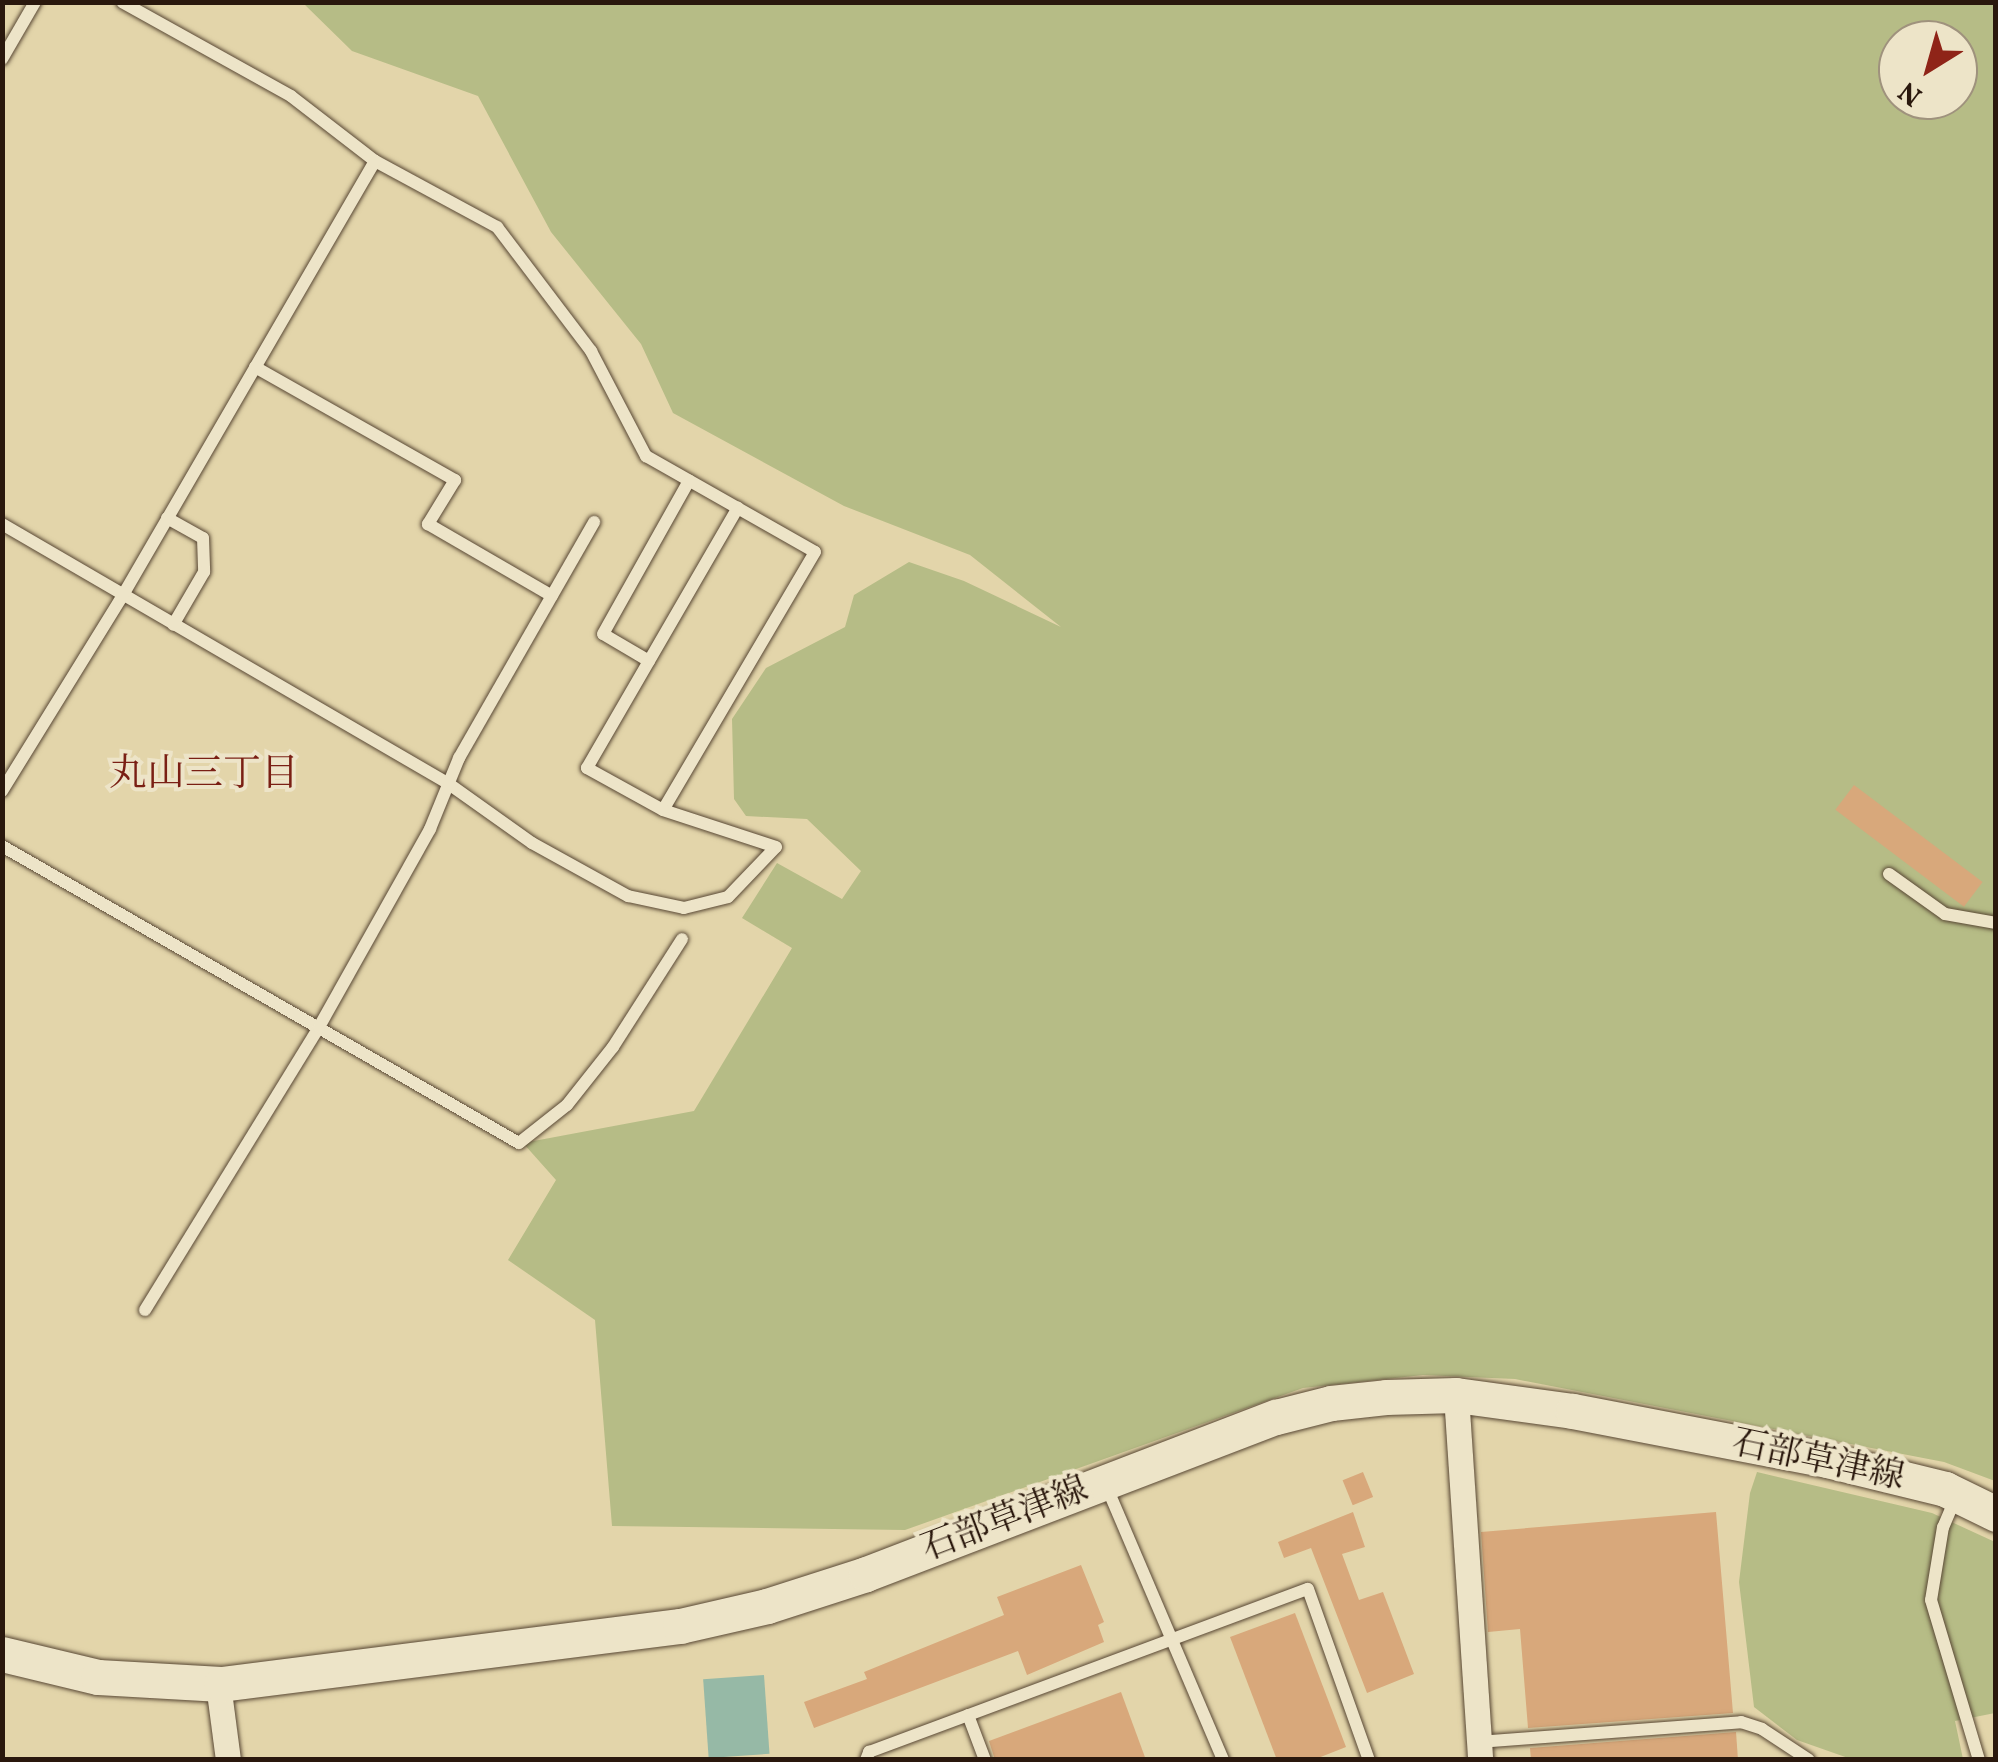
<!DOCTYPE html>
<html>
<head>
<meta charset="utf-8">
<style>
	body { margin:0 }
	#map { position:relative; width:1998px; height:1762px; overflow:hidden; background:#e3d5aa; font-family:Vollkorn,"Noto Serif JP",serif }
	div>[style] { position:absolute }
	.green>* { inset:0; background:#b6bc86 }
	.water>* { inset:0; background:#96b9a6; transform-origin:0 0 }
	.building>* { inset:0; background:#d8a87b; transform-origin:0 0 }
	.roads { filter:drop-shadow(0 0 2px #584734) drop-shadow(0 0 2px #584734) }
	.service>* { height:12px; margin:-6px; padding:0 6px; transform-origin:6px; border-radius:6px; background:#ede4c8 }
	.minor>* { height:25px; margin:-12.5px; padding:0 12.5px; transform-origin:12.5px; border-radius:12.5px; background:#ede4c8 }
	.secondary>* { height:35px; margin:-17.5px; padding:0 17.5px; transform-origin:17.5px; border-radius:17.5px; background:#ede4c8 }
	span { translate:-50% -50%; white-space:nowrap; text-align:center; line-height:1.15; -webkit-text-stroke:8px #ede4c8; paint-order:stroke }
	.street-label { font-size:35px; color:#2a180d }
	.neighbourhood-label { font-size:38px; color:#7a1f14 }
	.frame { position:absolute; inset:0; border:5px solid #2a180d; pointer-events:none }
	.north { position:absolute; left:1878px; top:20px; width:100px; height:100px; box-sizing:border-box; background:#ede4c8; border:2px solid #9f927d; border-radius:50%; rotate:217deg; font-size:28px; font-weight:700; line-height:40px; text-align:center; color:#2a180d }
	.north::after { content:''; display:block; margin:auto; width:35px; height:45px; background:#8f2418; clip-path:polygon(50% 0,100% 100%,50% 72%,0 100%) }
</style>
</head>
<body>
<div id="map">
	<div class="green">
		<div style="clip-path:polygon(evenodd,303px 3px,1995px 3px,1995px 1481px,1944px 1462px,1515px 1379px,1423px 1375px,1303px 1388px,905px 1530px,612px 1526px,595px 1320px,508px 1260px,556px 1180px,523px 1143px,694px 1111px,792px 948px,742px 918px,777px 863px,842px 899px,861px 871px,807px 819px,746px 816px,734px 799px,732px 719px,766px 668px,845px 627px,854px 595px,909px 562px,964px 581px,1061px 627px,970px 555px,844px 506px,673px 413px,641px 344px,551px 232px,478px 96px,352px 51px,303px 3px,1898px 40px,1958px 40px,1958px 100px,1898px 100px,1898px 40px)"></div>
		<div style="clip-path:polygon(1757px 1472px,1932px 1513px,1995px 1542px,1995px 1713px,1955px 1721px,1963px 1759px,1851px 1759px,1797px 1740px,1754px 1707px,1739px 1582px,1750px 1493px)"></div>
	</div>
	<div class="water">
		<div style="left:764px;top:1675px;width:79px;height:61px;rotate:86deg"></div>
	</div>
	<div class="building">
		<div style="left:1854px;top:785px;width:161px;height:31px;rotate:37deg"></div>
		<div style="left:1363px;top:1472px;width:27px;height:22px;rotate:68deg"></div>
		<div style="clip-path:polygon(1353px 1512px,1365px 1547px,1342px 1554px,1359px 1600px,1383px 1592px,1414px 1674px,1367px 1693px,1311px 1548px,1284px 1558px,1278px 1542px)"></div>
		<div style="clip-path:polygon(1716px 1512px,1733px 1713px,1528px 1728px,1520px 1629px,1488px 1632px,1481px 1532px)"></div>
		<div style="clip-path:polygon(1081px 1565px,1104px 1622px,1098px 1625px,1104px 1642px,1027px 1675px,1018px 1651px,814px 1728px,804px 1702px,867px 1679px,864px 1672px,1004px 1615px,997px 1597px)"></div>
		<div style="clip-path:polygon(1295px 1613px,1346px 1747px,1313px 1760px,1277px 1760px,1230px 1637px)"></div>
		<div style="clip-path:polygon(1121px 1692px,1146px 1760px,995px 1760px,989px 1741px)"></div>
		<div style="clip-path:polygon(1736px 1732px,1738px 1760px,1531px 1760px,1530px 1748px)"></div>
	</div>
	<div class="roads">
		<div class="service">
			<div style="left:2px;top:59px;width:66px;rotate:-59.9deg"></div>
			<div style="left:375px;top:161px;width:139px;rotate:28.4deg"></div>
			<div style="left:497px;top:227px;width:156px;rotate:52.8deg"></div>
			<div style="left:591px;top:351px;width:119px;rotate:62.4deg"></div>
			<div style="left:646px;top:456px;width:194px;rotate:29.6deg"></div>
			<div style="left:815px;top:552px;width:299px;rotate:120.5deg"></div>
			<div style="left:255px;top:367px;width:230px;rotate:29.5deg"></div>
			<div style="left:455px;top:480px;width:52px;rotate:121.5deg"></div>
			<div style="left:428px;top:524px;width:143px;rotate:30.1deg"></div>
			<div style="left:167px;top:518px;width:41px;rotate:29.1deg"></div>
			<div style="left:203px;top:538px;width:34px;rotate:88deg"></div>
			<div style="left:204px;top:572px;width:61px;rotate:120.3deg"></div>
			<div style="left:2px;top:524px;width:517px;rotate:30.18deg"></div>
			<div style="left:449px;top:784px;width:102px;rotate:35.4deg"></div>
			<div style="left:532px;top:843px;width:110px;rotate:28.9deg"></div>
			<div style="left:628px;top:896px;width:57px;rotate:12.1deg"></div>
			<div style="left:684px;top:908px;width:45px;rotate:-14deg"></div>
			<div style="left:728px;top:897px;width:69px;rotate:-46.2deg"></div>
			<div style="left:776px;top:847px;width:119px;rotate:-161.9deg"></div>
			<div style="left:663px;top:810px;width:87px;rotate:-151.1deg"></div>
			<div style="left:587px;top:768px;width:301px;rotate:-59.9deg"></div>
			<div style="left:649px;top:661px;width:53px;rotate:-149.6deg"></div>
			<div style="left:603px;top:634px;width:176px;rotate:-60.7deg"></div>
			<div style="left:2px;top:791px;width:230px;rotate:-58.3deg"></div>
			<div style="left:123px;top:595px;width:502px;rotate:-59.86deg"></div>
			<div style="left:375px;top:161px;width:106px;rotate:-142.3deg"></div>
			<div style="left:291px;top:96px;width:193px;rotate:-150.9deg"></div>
			<div style="left:2px;top:846px;width:596px;rotate:29.88deg"></div>
			<div style="left:519px;top:1143px;width:61px;rotate:-38.4deg"></div>
			<div style="left:567px;top:1105px;width:74px;rotate:-51.6deg"></div>
			<div style="left:613px;top:1047px;width:128px;rotate:-57.4deg"></div>
			<div style="left:1889px;top:874px;width:69px;rotate:35.5deg"></div>
			<div style="left:1945px;top:914px;width:52px;rotate:10deg"></div>
			<div style="left:145px;top:1310px;width:332px;rotate:-58.4deg"></div>
			<div style="left:319px;top:1027px;width:227px;rotate:-60.7deg"></div>
			<div style="left:430px;top:829px;width:77px;rotate:-67.8deg"></div>
			<div style="left:459px;top:758px;width:272px;rotate:-60.2deg"></div>
			<div style="left:1105px;top:1483px;width:301px;rotate:66.9deg"></div>
			<div style="left:1956px;top:1497px;width:33px;rotate:113deg"></div>
			<div style="left:1943px;top:1527px;width:74px;rotate:99.3deg"></div>
			<div style="left:1931px;top:1600px;width:167px;rotate:73.3deg"></div>
			<div style="left:968px;top:1715px;width:48px;rotate:69.3deg"></div>
			<div style="left:1478px;top:1742px;width:264px;rotate:-4.3deg"></div>
			<div style="left:1741px;top:1722px;width:22px;rotate:18deg"></div>
			<div style="left:1762px;top:1729px;width:56px;rotate:33.4deg"></div>
			<div style="left:866px;top:1760px;width:9px;rotate:-69deg"></div>
			<div style="left:869px;top:1752px;width:468px;rotate:-20.4deg"></div>
			<div style="left:1308px;top:1589px;width:182px;rotate:70.4deg"></div>
		</div>
		<div class="minor">
			<div style="left:1456px;top:1395px;width:366px;rotate:86.2deg"></div>
			<div style="left:218px;top:1684px;width:77px;rotate:82.5deg"></div>
		</div>
		<div class="secondary">
			<div style="left:2px;top:1654px;width:99px;rotate:13.5deg"></div>
			<div style="left:98px;top:1677px;width:123px;rotate:3.3deg"></div>
			<div style="left:221px;top:1684px;width:463px;rotate:-7.2deg"></div>
			<div style="left:680px;top:1626px;width:89px;rotate:-12.9deg"></div>
			<div style="left:767px;top:1606px;width:104px;rotate:-17.9deg"></div>
			<div style="left:866px;top:1574px;width:439px;rotate:-21deg"></div>
			<div style="left:1276px;top:1417px;width:57px;rotate:-14.3deg"></div>
			<div style="left:1331px;top:1403px;width:55px;rotate:-6.2deg"></div>
			<div style="left:1386px;top:1397px;width:70px;rotate:-1.6deg"></div>
			<div style="left:1456px;top:1395px;width:118px;rotate:7.8deg"></div>
			<div style="left:1573px;top:1411px;width:259px;rotate:10.9deg"></div>
			<div style="left:1827px;top:1460px;width:122px;rotate:13.8deg"></div>
			<div style="left:1945px;top:1489px;width:57px;rotate:26.1deg"></div>
		</div>
	</div>
	<div class="street-label">
		<span style="left:1818px;top:1461px;rotate:12deg">石部草津線</span>
		<span style="left:1005px;top:1520px;rotate:-21deg">石部草津線</span>
	</div>
	<div class="neighbourhood-label">
		<span style="left:204px;top:776px">丸山三丁目</span>
	</div>
	<div class="frame"></div>
	<div class="north">N</div>
</div>
</body>
</html>
